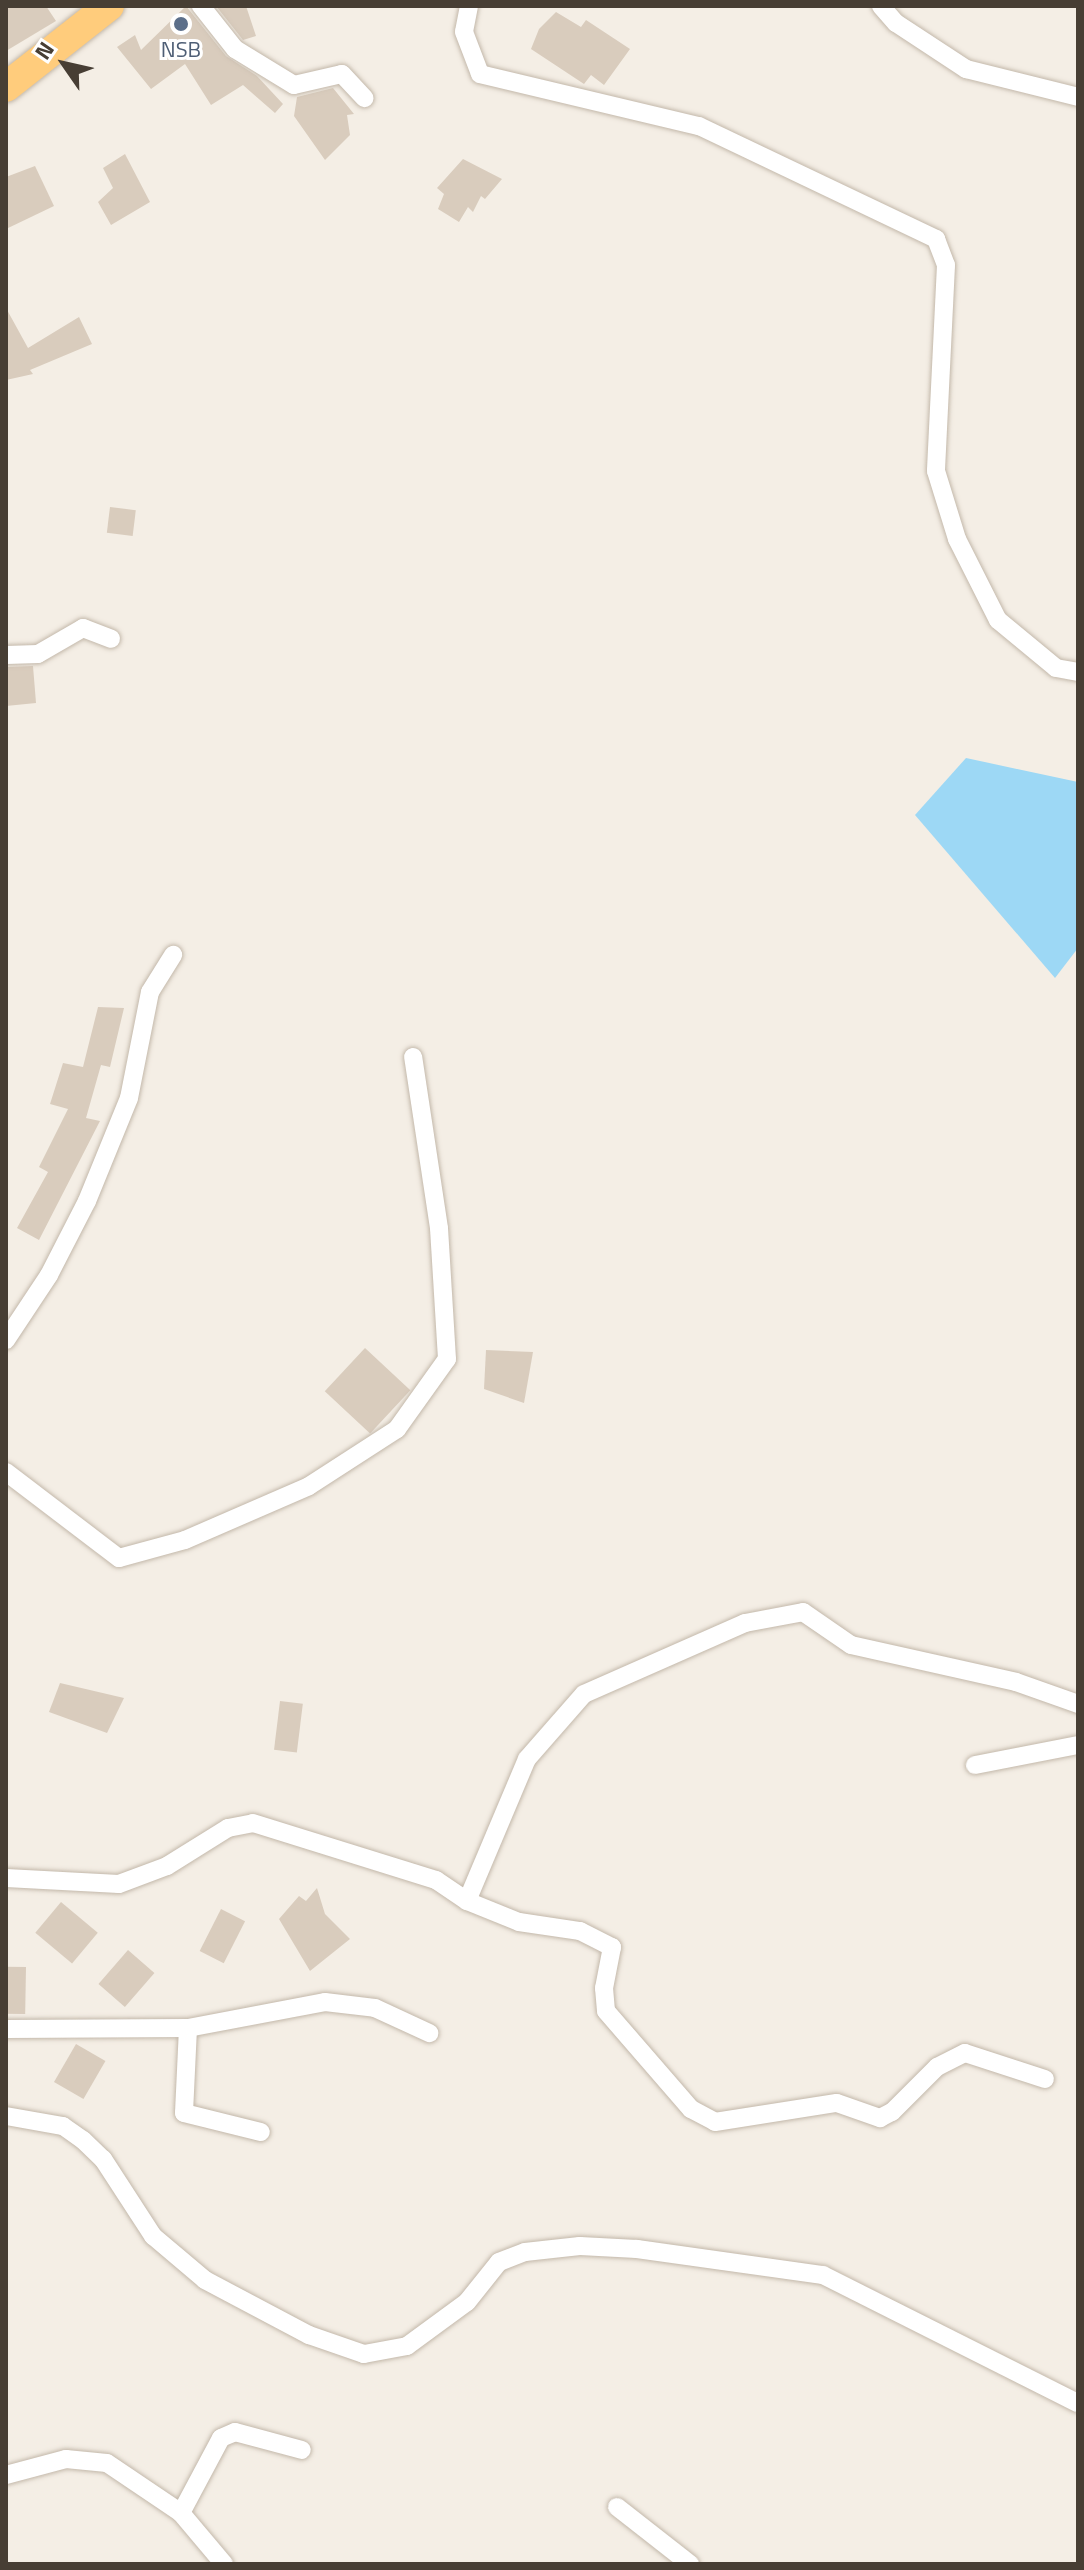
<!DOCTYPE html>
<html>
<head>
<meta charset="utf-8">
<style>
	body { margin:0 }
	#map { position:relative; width:1084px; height:2570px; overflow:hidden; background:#f4eee5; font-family:"Titillium Web",sans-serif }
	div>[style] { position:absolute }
	.water>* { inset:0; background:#9dd8f5 }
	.building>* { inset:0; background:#d9ccbd; transform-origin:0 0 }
	.roads { filter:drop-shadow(0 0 2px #c3b8aa) drop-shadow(0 0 2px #c3b8aa) }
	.minor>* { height:18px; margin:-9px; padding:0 9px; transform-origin:9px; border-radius:9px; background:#fff }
	.trunk>* { height:30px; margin:-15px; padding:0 15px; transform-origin:15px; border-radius:15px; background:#ffcc7c }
	.dots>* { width:22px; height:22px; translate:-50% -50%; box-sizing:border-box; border:4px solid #fff; border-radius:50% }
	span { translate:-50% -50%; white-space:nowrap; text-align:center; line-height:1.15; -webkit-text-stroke:6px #fff; paint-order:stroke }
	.service-label { font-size:22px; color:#4e5e75 }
	.frame { position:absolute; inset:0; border:8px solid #473e34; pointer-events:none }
	.north { position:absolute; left:24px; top:24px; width:80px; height:80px; -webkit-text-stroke:6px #fff; paint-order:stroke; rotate:304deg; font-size:22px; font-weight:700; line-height:32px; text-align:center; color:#473e34 }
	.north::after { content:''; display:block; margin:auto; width:28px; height:36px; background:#473e34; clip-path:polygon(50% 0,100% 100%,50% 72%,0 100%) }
</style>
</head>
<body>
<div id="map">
	<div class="water">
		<div style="clip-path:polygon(966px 758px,1078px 782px,1078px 948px,1055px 978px,915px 815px)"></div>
	</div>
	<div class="building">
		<div style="clip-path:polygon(6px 6px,46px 6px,56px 21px,6px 51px)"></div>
		<div style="clip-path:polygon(186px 6px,226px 56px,257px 76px,283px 104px,275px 113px,243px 85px,211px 105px,185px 64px,151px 89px,117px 47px,135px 35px,141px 50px)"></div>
		<div style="clip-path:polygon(216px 6px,246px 6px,256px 36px,243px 40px)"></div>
		<div style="clip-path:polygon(556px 12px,581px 27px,586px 20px,630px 49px,604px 85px,591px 75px,584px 84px,531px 49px,539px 29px)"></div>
		<div style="clip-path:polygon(333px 88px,354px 114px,347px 115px,350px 135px,325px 160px,294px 116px,297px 97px)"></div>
		<div style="clip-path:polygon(125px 154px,150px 202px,111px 225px,98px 202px,113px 188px,103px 168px)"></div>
		<div style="clip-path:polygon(463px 159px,502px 179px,485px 199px,481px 196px,473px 212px,468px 207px,459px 222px,438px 209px,444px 194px,437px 188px)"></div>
		<div style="clip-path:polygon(35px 166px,54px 206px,6px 229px,6px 177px)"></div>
		<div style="clip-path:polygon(6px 308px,28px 348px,79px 317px,92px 344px,30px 370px,33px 374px,6px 380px)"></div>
		<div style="left:110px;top:507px;width:26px;height:26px;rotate:7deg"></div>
		<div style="clip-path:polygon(33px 666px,36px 703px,6px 706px,6px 667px)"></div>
		<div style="clip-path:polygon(98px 1007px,124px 1008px,110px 1067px,101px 1065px,86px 1118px,100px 1121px,39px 1240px,17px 1228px,48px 1172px,39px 1167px,68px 1109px,50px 1104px,63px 1063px,83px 1067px)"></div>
		<div style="left:365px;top:1348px;width:62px;height:59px;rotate:43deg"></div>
		<div style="clip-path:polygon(486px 1350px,533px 1352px,524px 1403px,484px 1389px)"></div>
		<div style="clip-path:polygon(60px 1683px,124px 1698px,107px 1733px,49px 1712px)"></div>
		<div style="left:280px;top:1701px;width:23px;height:49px;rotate:7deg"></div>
		<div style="clip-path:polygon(317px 1888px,325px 1914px,350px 1939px,310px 1971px,279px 1919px,299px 1896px,306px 1901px)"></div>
		<div style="left:61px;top:1902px;width:48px;height:40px;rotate:40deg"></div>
		<div style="left:221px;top:1909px;width:27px;height:47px;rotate:27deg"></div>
		<div style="left:128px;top:1950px;width:35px;height:45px;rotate:41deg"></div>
		<div style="left:26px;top:1967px;width:47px;height:20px;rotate:91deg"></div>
		<div style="left:76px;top:2044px;width:34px;height:44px;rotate:30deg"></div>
	</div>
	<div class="roads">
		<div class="minor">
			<div style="left:201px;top:6px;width:55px;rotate:51.7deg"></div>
			<div style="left:235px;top:49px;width:69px;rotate:31.4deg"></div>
			<div style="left:294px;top:85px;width:49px;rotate:-12.9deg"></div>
			<div style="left:342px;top:74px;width:33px;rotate:47deg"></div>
			<div style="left:469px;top:6px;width:26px;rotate:101deg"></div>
			<div style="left:464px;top:32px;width:45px;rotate:69.1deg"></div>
			<div style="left:480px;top:74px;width:225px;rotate:13.4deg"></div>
			<div style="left:699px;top:126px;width:263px;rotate:25.5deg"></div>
			<div style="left:936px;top:239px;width:28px;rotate:69deg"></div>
			<div style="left:946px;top:265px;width:206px;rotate:92.8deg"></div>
			<div style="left:936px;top:471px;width:71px;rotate:72.8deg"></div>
			<div style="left:957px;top:539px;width:91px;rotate:63.2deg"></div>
			<div style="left:998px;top:620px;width:75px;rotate:39.6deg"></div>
			<div style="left:1056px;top:668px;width:22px;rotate:10deg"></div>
			<div style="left:881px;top:6px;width:23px;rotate:49deg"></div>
			<div style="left:896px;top:23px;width:84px;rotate:33.3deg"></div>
			<div style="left:966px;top:69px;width:115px;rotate:14deg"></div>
			<div style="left:6px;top:655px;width:32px;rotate:-2deg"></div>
			<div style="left:38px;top:654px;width:52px;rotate:-30deg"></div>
			<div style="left:83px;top:628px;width:30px;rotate:21deg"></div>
			<div style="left:6px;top:1340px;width:78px;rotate:-56.5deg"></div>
			<div style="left:49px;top:1275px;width:83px;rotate:-62.8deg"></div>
			<div style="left:87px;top:1201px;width:111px;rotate:-67.8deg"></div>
			<div style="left:129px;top:1098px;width:108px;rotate:-78.8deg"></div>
			<div style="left:150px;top:992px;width:44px;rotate:-58.1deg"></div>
			<div style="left:6px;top:1472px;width:142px;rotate:37.3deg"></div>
			<div style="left:119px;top:1558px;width:68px;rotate:-15.3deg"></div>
			<div style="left:185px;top:1540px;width:135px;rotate:-23.5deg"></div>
			<div style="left:309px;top:1486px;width:105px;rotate:-32.9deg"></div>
			<div style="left:397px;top:1429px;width:86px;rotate:-54.5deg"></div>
			<div style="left:447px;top:1359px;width:131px;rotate:-93.5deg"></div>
			<div style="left:439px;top:1228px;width:173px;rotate:-98.6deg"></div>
			<div style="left:975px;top:1765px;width:105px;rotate:-11deg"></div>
			<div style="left:6px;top:1878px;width:113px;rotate:3deg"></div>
			<div style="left:119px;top:1884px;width:51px;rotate:-20.6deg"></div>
			<div style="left:167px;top:1866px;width:72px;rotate:-31.9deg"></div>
			<div style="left:228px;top:1828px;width:25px;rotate:-11deg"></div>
			<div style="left:253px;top:1823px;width:192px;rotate:17.3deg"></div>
			<div style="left:436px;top:1880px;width:37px;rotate:34deg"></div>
			<div style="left:467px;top:1901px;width:56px;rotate:22deg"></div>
			<div style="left:519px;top:1922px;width:62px;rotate:8.4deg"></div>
			<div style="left:580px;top:1931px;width:36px;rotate:27deg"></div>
			<div style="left:612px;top:1947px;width:42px;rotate:101deg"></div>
			<div style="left:604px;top:1988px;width:23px;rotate:85deg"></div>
			<div style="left:606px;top:2011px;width:130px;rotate:49.1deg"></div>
			<div style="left:691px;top:2109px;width:27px;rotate:28deg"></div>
			<div style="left:715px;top:2122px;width:123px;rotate:-8.9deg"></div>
			<div style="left:837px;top:2103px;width:46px;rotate:19.2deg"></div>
			<div style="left:880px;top:2118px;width:13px;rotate:-27deg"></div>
			<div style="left:892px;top:2112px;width:64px;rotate:-45deg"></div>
			<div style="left:937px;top:2067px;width:31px;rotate:-27deg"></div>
			<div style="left:965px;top:2053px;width:84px;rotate:18deg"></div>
			<div style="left:467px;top:1901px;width:154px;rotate:-67.1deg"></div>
			<div style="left:527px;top:1759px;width:86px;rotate:-48.8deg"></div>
			<div style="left:584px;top:1694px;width:176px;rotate:-23.8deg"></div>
			<div style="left:745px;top:1623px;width:59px;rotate:-10.7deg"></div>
			<div style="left:803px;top:1612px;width:58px;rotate:34.5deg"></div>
			<div style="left:851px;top:1645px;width:169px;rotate:12.6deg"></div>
			<div style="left:1016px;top:1682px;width:66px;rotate:19.5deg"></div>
			<div style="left:188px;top:2028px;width:85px;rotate:92.7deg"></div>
			<div style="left:184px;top:2113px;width:79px;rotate:13.9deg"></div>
			<div style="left:6px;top:2029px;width:182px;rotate:-0.3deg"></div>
			<div style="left:188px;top:2028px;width:139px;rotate:-10.7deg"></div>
			<div style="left:325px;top:2002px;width:50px;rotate:6.8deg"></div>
			<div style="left:375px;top:2008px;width:60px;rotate:24.8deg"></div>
			<div style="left:6px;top:2116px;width:58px;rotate:10deg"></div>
			<div style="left:63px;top:2126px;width:24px;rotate:35deg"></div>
			<div style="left:83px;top:2140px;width:28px;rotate:44deg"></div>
			<div style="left:103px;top:2159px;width:92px;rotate:57deg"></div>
			<div style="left:153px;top:2236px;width:68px;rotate:40.2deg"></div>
			<div style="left:205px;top:2280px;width:118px;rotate:27.9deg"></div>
			<div style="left:309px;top:2335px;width:58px;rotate:19.1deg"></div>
			<div style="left:364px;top:2354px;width:44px;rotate:-10.5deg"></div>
			<div style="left:407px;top:2346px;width:74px;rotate:-36.3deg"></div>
			<div style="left:467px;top:2302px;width:51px;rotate:-51.3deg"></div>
			<div style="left:499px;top:2262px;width:28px;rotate:-21deg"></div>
			<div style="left:525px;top:2252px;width:55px;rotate:-6.2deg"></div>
			<div style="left:580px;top:2246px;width:57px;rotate:3deg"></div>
			<div style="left:637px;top:2249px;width:188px;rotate:8deg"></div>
			<div style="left:823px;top:2275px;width:285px;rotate:26.7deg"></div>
			<div style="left:6px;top:2475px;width:62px;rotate:-14.9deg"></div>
			<div style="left:66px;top:2459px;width:41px;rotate:5.6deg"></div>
			<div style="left:107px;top:2463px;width:89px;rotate:34deg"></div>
			<div style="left:181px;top:2513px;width:85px;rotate:-61.9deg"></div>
			<div style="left:221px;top:2438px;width:15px;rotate:-23deg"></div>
			<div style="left:235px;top:2432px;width:69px;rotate:15deg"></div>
			<div style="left:617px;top:2507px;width:93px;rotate:38deg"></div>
			<div style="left:181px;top:2513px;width:67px;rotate:49.9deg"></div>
		</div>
		<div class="trunk">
			<div style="left:6px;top:87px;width:131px;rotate:-38.2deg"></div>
		</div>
	</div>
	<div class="dots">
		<div style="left:181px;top:24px;background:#5c6f8a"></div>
	</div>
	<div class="service-label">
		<span style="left:181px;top:50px">NSB</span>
	</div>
	<div class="frame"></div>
	<div class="north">N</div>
</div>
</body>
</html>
